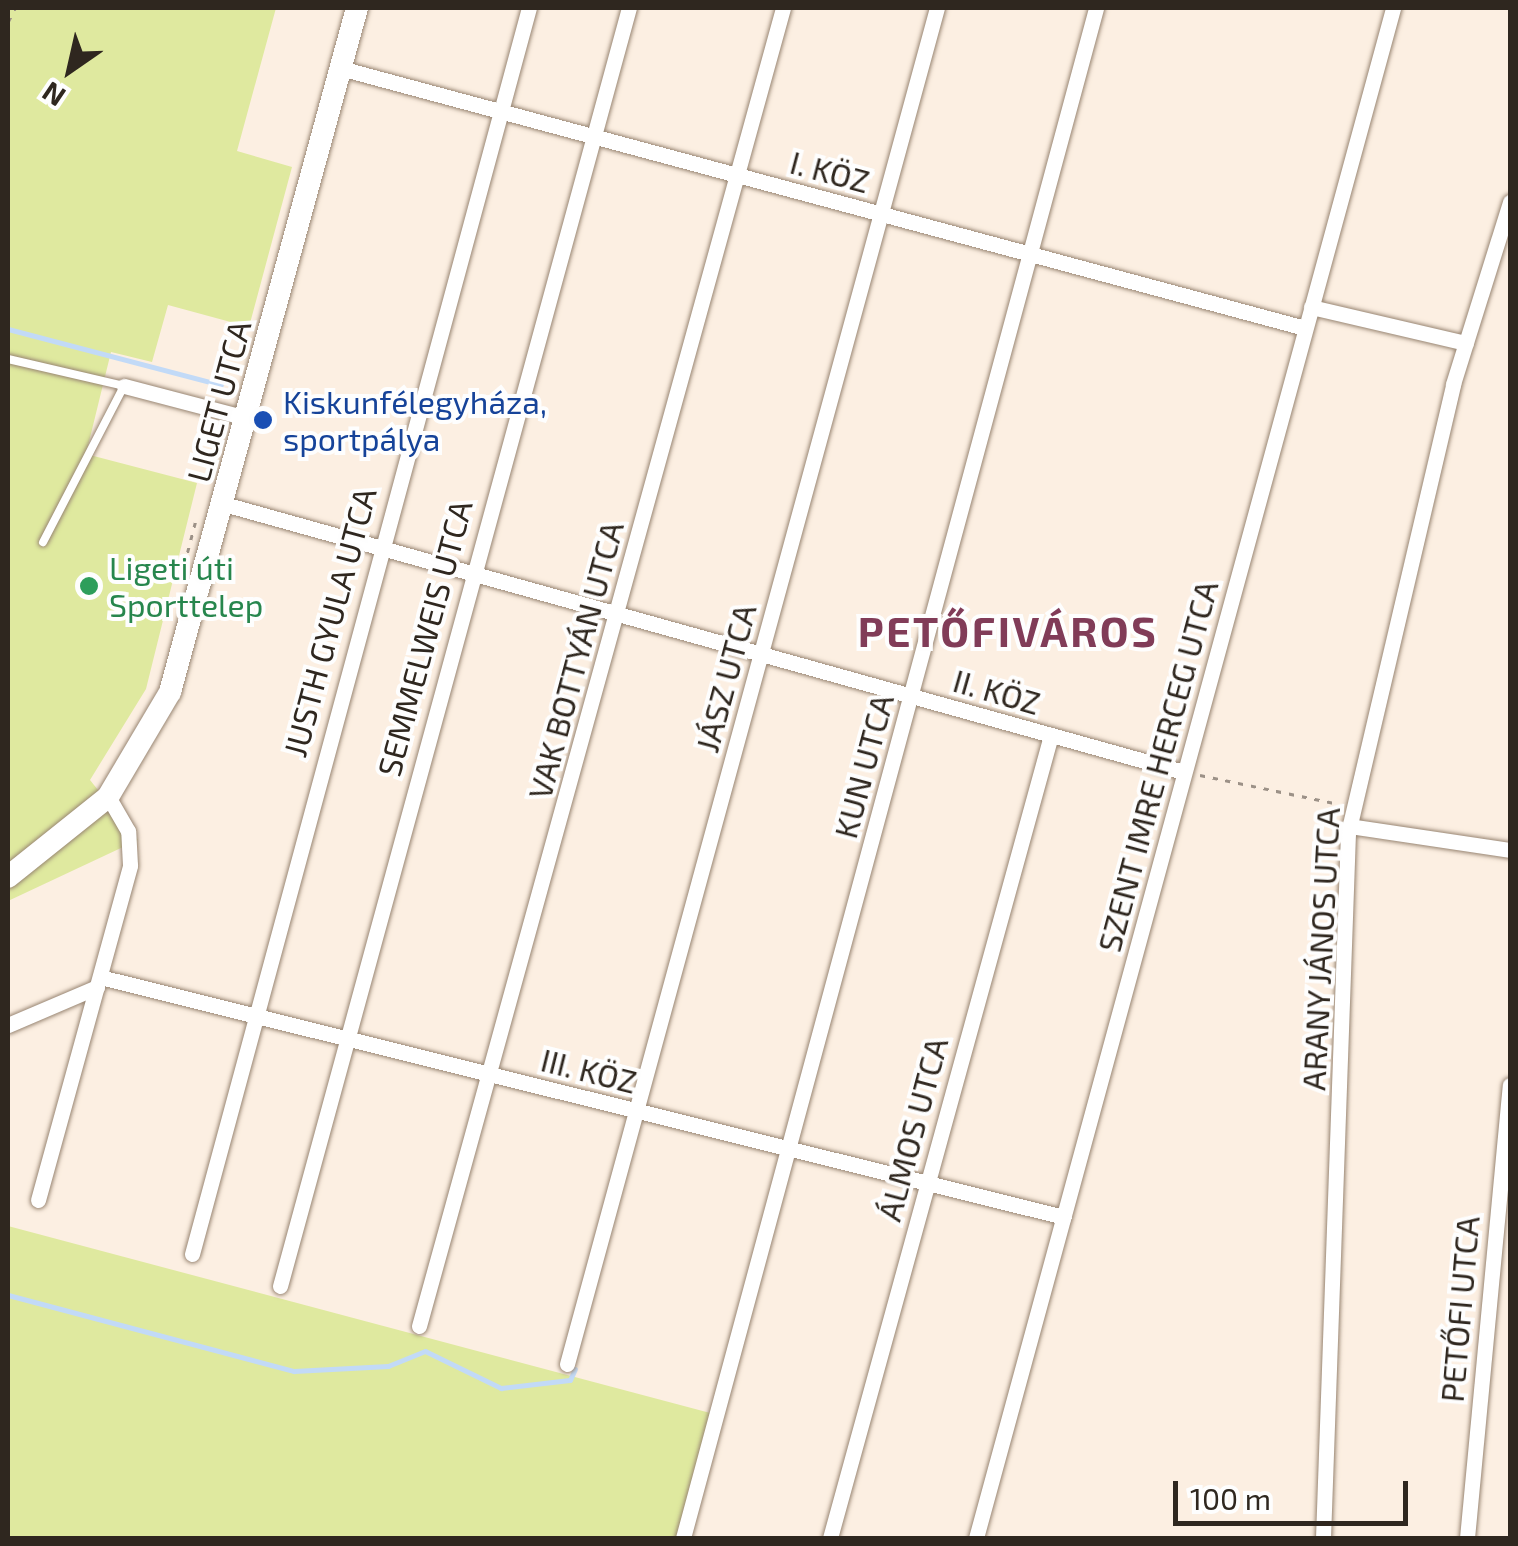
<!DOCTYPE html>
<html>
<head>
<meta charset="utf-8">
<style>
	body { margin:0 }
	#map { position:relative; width:1518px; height:1546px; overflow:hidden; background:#fcefe2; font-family:"Exo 2",sans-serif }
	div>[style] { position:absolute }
	.green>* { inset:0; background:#dfe99f }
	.stream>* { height:5px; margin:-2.5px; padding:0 2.5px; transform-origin:2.5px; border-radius:2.5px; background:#c2daf7 }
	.path>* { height:2.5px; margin-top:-1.25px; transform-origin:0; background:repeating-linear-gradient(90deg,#9c9187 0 5px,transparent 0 13px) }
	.roads { filter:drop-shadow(0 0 2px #988572) drop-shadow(0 0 2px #988572) }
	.service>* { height:8px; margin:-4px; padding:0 4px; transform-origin:4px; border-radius:4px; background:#fff }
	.minor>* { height:15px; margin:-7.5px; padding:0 7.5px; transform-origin:7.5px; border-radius:7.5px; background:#fff }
	.secondary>* { height:22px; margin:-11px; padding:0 11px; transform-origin:11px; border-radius:11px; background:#fff }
	.dots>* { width:28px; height:28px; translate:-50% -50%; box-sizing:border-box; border:5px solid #fefefe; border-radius:50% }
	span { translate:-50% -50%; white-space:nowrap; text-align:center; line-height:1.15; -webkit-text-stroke:8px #fefefe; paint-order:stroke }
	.street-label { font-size:32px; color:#2f271f }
	.transit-label { font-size:32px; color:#164399 }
	.left { translate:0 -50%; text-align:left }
	.leisure-label { font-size:32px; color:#27864d }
	.district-label { font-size:42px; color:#813c58; font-weight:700; letter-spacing:2.5px }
	.frame { position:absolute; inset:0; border:10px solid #2f271f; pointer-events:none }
	.north { position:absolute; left:20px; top:20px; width:100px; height:100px; -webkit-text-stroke:8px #fefefe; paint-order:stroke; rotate:214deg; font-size:28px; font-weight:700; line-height:40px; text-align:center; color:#2f271f }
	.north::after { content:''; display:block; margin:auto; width:35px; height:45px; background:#2f271f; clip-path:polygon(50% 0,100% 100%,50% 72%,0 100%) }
	.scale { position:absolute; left:1173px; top:1481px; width:235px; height:45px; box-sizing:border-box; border:5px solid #2f271f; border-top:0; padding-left:12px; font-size:30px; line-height:35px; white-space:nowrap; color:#2f271f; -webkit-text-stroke:8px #fefefe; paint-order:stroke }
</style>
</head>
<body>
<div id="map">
	<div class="green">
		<div style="clip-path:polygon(8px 8px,276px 8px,237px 151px,292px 167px,249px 327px,168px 305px,152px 362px,111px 352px,86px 454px,197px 483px,146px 689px,90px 780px,138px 840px,8px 901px)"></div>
		<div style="clip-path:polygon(8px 1226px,714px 1414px,680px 1538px,8px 1538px)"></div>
	</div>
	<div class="stream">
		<div style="left:8px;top:329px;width:220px;rotate:14.7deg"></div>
		<div style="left:8px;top:1295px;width:296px;rotate:14.9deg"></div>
		<div style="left:294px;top:1371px;width:94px;rotate:-3deg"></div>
		<div style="left:388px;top:1366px;width:40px;rotate:-22deg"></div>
		<div style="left:425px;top:1351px;width:85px;rotate:26deg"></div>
		<div style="left:501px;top:1388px;width:69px;rotate:-6.6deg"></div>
		<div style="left:570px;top:1380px;width:12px;rotate:-66deg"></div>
	</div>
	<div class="path">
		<div style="left:8px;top:22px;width:16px;rotate:-63deg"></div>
		<div style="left:184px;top:565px;width:48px;rotate:-75.4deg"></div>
		<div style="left:1200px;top:775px;width:142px;rotate:11.8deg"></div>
	</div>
	<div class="roads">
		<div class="service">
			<div style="left:8px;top:359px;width:119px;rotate:13.1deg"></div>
			<div style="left:124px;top:386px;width:176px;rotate:117.4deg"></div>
		</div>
		<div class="minor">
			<div style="left:340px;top:68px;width:999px;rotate:15.08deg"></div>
			<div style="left:1311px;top:307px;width:159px;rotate:13.1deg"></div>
			<div style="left:124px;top:386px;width:127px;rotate:14.6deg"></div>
			<div style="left:224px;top:504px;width:997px;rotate:15.6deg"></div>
			<div style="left:1349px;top:826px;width:163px;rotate:8.5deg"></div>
			<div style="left:100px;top:977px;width:993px;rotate:13.98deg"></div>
			<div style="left:8px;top:1025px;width:97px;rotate:-23.1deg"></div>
			<div style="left:38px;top:1200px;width:347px;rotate:-74.6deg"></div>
			<div style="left:130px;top:865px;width:34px;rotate:-93deg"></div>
			<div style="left:128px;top:831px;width:39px;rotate:-120deg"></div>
			<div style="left:192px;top:1254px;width:1291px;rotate:-74.87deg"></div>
			<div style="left:280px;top:1286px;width:1325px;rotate:-74.73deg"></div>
			<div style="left:419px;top:1326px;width:1367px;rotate:-74.56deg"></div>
			<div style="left:567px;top:1364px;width:1406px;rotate:-74.74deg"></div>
			<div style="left:683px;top:1538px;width:1585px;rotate:-74.89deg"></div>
			<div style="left:830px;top:1538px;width:833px;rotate:-74.61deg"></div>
			<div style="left:976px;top:1538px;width:1586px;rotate:-74.75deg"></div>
			<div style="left:1323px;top:1538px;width:705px;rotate:-87.97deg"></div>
			<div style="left:1348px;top:833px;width:461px;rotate:-76.8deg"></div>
			<div style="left:1453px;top:384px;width:191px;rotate:-72.6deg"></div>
			<div style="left:1467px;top:1538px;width:455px;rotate:-84.6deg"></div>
		</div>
		<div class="secondary">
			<div style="left:8px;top:877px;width:128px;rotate:-38.7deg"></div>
			<div style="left:108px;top:797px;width:122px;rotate:-59.4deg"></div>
			<div style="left:170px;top:692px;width:709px;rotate:-74.71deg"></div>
		</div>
	</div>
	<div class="dots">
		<div style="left:263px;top:420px;background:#1a4fb4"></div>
		<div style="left:89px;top:586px;background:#2e9e5b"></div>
	</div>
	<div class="street-label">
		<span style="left:830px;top:171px;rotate:15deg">I. KÖZ</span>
		<span style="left:218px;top:401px;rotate:-75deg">LIGET UTCA</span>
		<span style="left:329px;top:622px;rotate:-75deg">JUSTH GYULA UTCA</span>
		<span style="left:424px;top:638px;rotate:-75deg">SEMMELWEIS UTCA</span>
		<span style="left:575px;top:660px;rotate:-75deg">VAK BOTTYÁN UTCA</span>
		<span style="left:725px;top:678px;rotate:-75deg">JÁSZ UTCA</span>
		<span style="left:997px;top:691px;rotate:16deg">II. KÖZ</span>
		<span style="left:863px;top:766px;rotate:-75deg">KUN UTCA</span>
		<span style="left:1157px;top:766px;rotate:-75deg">SZENT IMRE HERCEG UTCA</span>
		<span style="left:1320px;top:949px;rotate:-87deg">ARANY JÁNOS UTCA</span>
		<span style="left:589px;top:1070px;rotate:14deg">III. KÖZ</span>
		<span style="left:912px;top:1129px;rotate:-75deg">ÁLMOS UTCA</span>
		<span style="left:1459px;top:1309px;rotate:-85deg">PETŐFI UTCA</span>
	</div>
	<div class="transit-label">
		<span class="left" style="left:283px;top:420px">Kiskunfélegyháza,<br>sportpálya</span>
	</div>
	<div class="leisure-label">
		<span class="left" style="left:109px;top:586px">Ligeti úti<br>Sporttelep</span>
	</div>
	<div class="district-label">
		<span style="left:1008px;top:630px">PETŐFIVÁROS</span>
	</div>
	<div class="frame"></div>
	<div class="north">N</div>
	<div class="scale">100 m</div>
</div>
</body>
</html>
